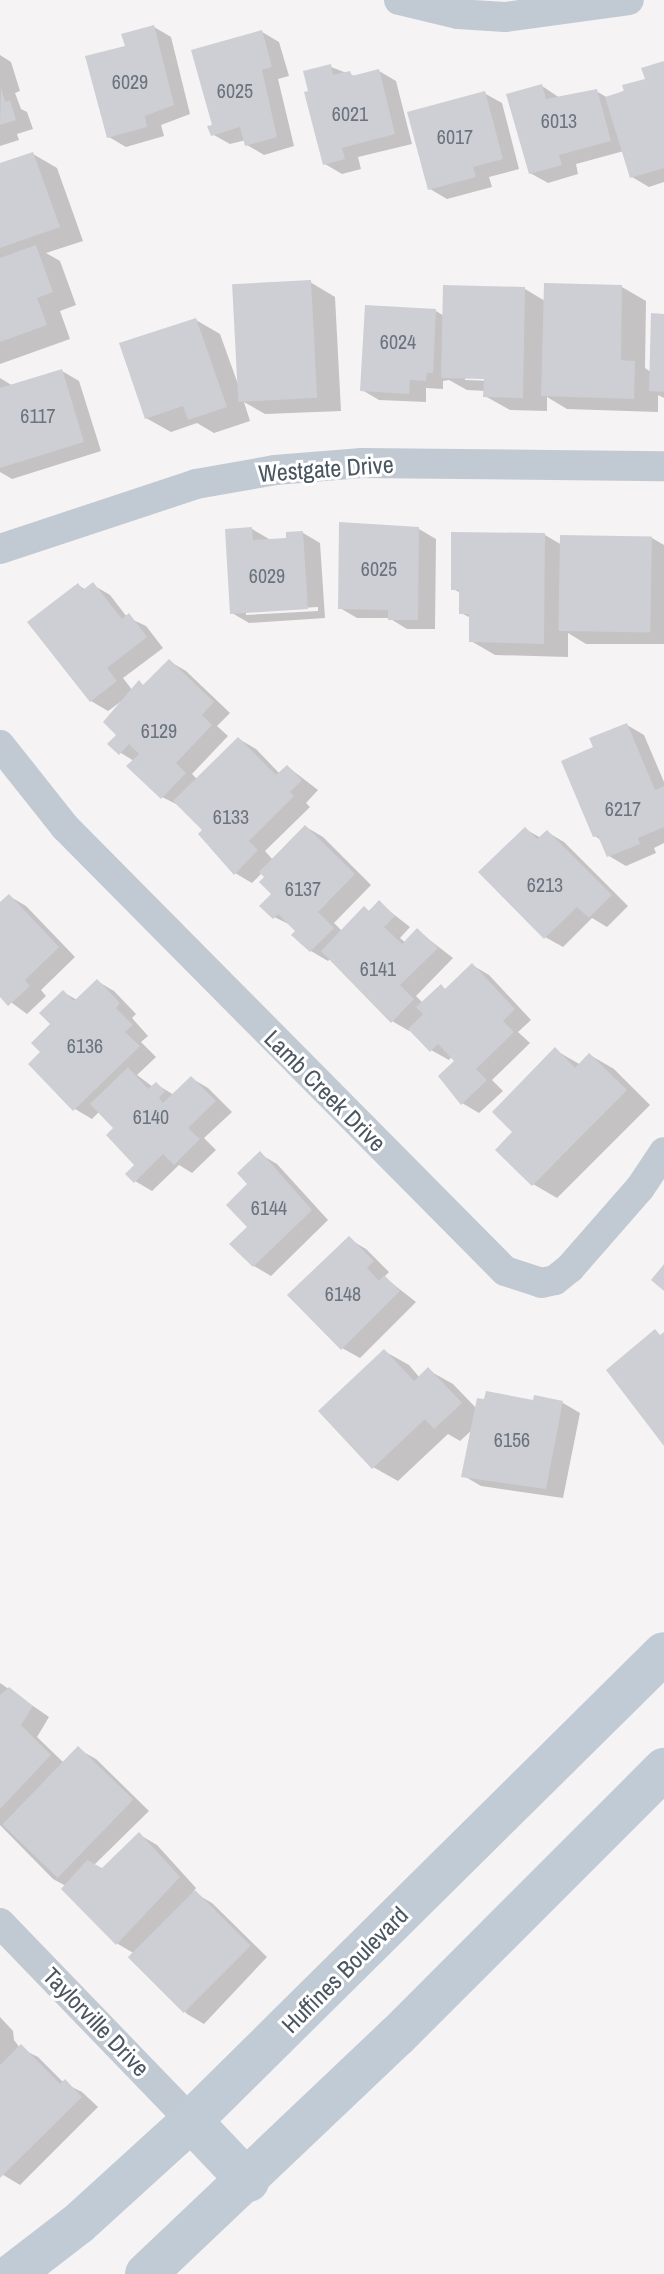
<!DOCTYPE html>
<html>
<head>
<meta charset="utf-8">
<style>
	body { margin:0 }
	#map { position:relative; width:664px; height:2274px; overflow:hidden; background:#f5f3f3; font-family:"Archivo Narrow",sans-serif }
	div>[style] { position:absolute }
	.shadow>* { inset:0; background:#0003 }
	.building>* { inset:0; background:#cdcfd5; transform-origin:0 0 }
	.street>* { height:30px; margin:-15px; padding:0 15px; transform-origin:15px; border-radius:15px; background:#c1cad2 }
	.secondary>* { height:42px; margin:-21px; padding:0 21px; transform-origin:21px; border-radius:21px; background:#c1cbd6 }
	span { translate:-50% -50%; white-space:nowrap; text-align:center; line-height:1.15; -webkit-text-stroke:6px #fff; paint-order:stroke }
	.number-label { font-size:20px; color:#6b747e }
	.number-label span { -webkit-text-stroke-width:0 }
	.street-label { font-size:24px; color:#4a5661 }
</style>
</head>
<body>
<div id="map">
	<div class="shadow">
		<div style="clip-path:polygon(154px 27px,171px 37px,190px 114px,161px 125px,164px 136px,126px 147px,109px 137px,127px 47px)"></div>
		<div style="clip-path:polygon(262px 32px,279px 42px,289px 76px,278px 79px,294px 146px,264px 155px,247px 145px,246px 140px,230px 144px,212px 134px)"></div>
		<div style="clip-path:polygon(0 55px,11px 62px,20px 91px,15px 93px,21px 109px,27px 112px,33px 129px,17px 134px,19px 140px,0 146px)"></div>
		<div style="clip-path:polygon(664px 63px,664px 182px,649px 187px,632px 177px,624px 151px,576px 164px,578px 174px,548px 183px,530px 173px,542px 86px,560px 98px,596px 91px,608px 98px,647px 80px)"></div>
		<div style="clip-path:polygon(331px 67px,357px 77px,379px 71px,396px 81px,412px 144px,358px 157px,361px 169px,342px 174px,325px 164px)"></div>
		<div style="clip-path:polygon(484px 93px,502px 103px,519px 169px,489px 177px,492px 187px,447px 199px,430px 189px)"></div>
		<div style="clip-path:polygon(33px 154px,57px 168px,83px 241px,46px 253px,60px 261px,76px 305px,60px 311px,70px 339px,0 364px,0 165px)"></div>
		<div style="clip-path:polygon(310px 282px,335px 297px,341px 411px,265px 414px,244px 402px,250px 421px,214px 433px,197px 423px,171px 432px,146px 418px,196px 320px,220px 334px,239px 387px)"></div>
		<div style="clip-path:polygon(evenodd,622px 287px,646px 301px,645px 368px,651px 372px,664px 316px,664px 398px,658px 395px,658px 412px,567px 409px,547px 397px,547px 411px,510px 410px,485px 396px,486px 391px,467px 390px,449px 380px,443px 381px,443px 389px,426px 388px,426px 402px,379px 400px,362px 390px,436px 311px,444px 316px,525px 289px,545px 301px,622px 287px,465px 376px,494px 377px,494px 381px,465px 380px,465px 376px)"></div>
		<div style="clip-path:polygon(62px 371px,79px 381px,101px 451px,12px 479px,0 472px,0 378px,13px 386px)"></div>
		<div style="clip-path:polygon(341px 524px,419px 529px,436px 539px,435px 629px,407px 629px,389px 618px,357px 618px,340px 608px)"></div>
		<div style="clip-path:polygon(evenodd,252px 529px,269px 539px,288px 540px,303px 533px,320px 543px,325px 618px,249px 623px,232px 613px,252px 529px,318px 607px,318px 611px,246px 615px,246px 611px,318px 607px)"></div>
		<div style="clip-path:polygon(545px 535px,562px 545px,652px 538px,664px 545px,664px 644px,586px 644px,568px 633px,568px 657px,495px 655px,471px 641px,471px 618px,461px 613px,461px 593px,453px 589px)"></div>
		<div style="clip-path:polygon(78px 585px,86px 590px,93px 585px,110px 595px,127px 617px,146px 626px,163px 648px,123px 678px,133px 691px,139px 683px,145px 686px,169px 661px,186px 671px,230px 713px,217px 726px,228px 736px,192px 774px,198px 780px,239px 739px,256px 749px,280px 774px,288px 767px,318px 790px,306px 803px,310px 807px,265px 851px,273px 860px,306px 827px,323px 837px,371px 885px,334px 923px,342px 931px,379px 903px,410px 927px,400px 938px,406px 943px,418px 931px,453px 958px,416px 996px,423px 1003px,441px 987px,447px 990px,472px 965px,489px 975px,531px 1020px,518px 1032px,530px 1043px,492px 1080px,503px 1091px,479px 1113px,462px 1103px,457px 1061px,452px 1056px,449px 1060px,431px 1050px,411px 1029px,409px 1031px,392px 1021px,331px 958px,328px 961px,311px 951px,293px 926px,274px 917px,274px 894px,267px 877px,262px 873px,252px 883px,235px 873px,205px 830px,180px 806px,162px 797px,134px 761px,121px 753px,123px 700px,108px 711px,91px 701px)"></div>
		<div style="clip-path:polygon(627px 725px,644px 735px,664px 782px,664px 843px,654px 848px,656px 853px,626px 866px,609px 856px,602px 841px,595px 836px,596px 748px)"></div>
		<div style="clip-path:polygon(525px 829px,541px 838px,547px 832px,564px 842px,628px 906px,607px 927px,592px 918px,563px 947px,545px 937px)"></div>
		<div style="clip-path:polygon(9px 896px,26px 906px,75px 957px,41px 990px,46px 996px,27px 1014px,0 994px,0 905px)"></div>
		<div style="clip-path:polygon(97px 981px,114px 991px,136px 1014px,132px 1018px,148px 1036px,141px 1042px,156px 1057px,137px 1075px,153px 1087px,156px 1084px,174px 1095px,191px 1078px,208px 1088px,232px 1112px,204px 1138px,216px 1150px,192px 1173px,179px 1165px,152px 1191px,135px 1181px,137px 1165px,116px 1128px,100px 1111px,92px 1119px,75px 1109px,43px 1052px,63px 992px,77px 1000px)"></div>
		<div style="clip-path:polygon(555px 1050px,581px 1065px,590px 1055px,614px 1069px,650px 1105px,557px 1198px,533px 1184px)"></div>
		<div style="clip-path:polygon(260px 1154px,277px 1164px,328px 1220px,271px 1276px,254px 1266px,250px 1227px,250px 1184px)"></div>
		<div style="clip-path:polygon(349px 1239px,366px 1249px,389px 1272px,384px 1277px,416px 1302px,360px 1358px,342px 1348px)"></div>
		<div style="clip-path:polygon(384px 1351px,409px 1365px,420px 1378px,428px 1370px,453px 1384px,477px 1409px,563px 1403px,580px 1413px,563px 1498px,481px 1486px,464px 1476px,473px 1429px,460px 1441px,448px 1434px,398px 1481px,373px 1467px)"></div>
		<div style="clip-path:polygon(0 1683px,49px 1717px,37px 1737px,64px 1763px,78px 1749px,96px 1759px,149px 1811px,93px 1866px,102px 1871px,140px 1835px,157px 1845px,196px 1888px,193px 1892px,212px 1903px,267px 1957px,204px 2024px,187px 2014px,135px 1954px,118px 1944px,63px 1889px,66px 1886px,53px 1879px,0 1825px)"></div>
		<div style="clip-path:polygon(0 2017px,13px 2031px,14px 2040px,20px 2048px,38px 2057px,64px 2083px,82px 2092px,98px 2107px,20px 2185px,0 2173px)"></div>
	</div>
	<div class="building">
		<div style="clip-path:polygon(154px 25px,174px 105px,145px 116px,147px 127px,107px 138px,85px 56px,125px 46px,121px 34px)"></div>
		<div style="clip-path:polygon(262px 30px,272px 67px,262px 70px,277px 137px,245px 146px,240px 127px,211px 136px,207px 126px,212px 125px,191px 50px)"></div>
		<div style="clip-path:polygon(664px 61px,664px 168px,630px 178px,605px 97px,624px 91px,622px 85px,645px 79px,641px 68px)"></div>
		<div style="clip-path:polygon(331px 64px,333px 75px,350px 71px,352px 76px,379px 69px,395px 134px,342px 148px,345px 159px,323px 165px,304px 92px,308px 91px,303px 71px)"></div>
		<div style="clip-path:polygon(542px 84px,546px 99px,597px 89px,611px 141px,559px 155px,562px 165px,529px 174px,506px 94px)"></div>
		<div style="clip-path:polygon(1px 87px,5px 102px,10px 100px,16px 120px,0 125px)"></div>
		<div style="clip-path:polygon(485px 91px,503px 159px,473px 167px,476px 177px,428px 190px,407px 112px)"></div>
		<div style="clip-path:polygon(33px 152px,60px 227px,0 248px,0 163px)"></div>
		<div style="clip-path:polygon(36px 245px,53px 292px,37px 298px,47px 325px,0 342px,0 258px)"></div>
		<div style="left:311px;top:280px;width:118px;height:79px;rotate:87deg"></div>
		<div style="clip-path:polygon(544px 283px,622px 285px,621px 360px,635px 361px,634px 399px,541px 396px)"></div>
		<div style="clip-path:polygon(443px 285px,525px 287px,523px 398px,483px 397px,484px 379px,441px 378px)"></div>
		<div style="clip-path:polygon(365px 305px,436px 309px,433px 373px,427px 373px,426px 381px,410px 380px,409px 394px,360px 391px)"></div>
		<div style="clip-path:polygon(651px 313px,664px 314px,664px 392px,649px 391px)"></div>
		<div style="clip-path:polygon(196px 318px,227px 407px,188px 420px,183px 406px,145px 419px,119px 343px)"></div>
		<div style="clip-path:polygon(62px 369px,84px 442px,0 468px,0 388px)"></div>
		<div style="clip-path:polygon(339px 522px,419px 527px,418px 620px,388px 620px,388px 610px,338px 609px)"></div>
		<div style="clip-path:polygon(252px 527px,253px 540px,286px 538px,286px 532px,303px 531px,308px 609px,230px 614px,225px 529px)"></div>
		<div style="clip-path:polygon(451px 532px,545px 533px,544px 644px,469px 642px,469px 614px,459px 614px,459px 590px,451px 590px)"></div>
		<div style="left:560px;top:535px;width:92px;height:96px;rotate:1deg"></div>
		<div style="clip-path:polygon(93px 582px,122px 619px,129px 613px,147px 637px,107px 668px,117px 681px,90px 702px,27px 622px,78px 583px,83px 590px)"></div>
		<div style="clip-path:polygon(169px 659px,214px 702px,202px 715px,212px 725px,176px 763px,186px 773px,161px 799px,126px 766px,139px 754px,129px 744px,119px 755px,107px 744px,116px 735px,103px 722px,139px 680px,143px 685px)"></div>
		<div style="clip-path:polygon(627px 723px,655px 790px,664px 786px,664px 827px,638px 838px,640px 844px,607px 857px,598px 836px,593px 837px,561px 761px,593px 747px,589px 738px)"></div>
		<div style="clip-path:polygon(238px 737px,276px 775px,287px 765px,302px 780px,290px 792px,294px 796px,249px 841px,258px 850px,234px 875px,198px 834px,202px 830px,173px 801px)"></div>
		<div style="clip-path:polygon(305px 825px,355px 874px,318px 912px,334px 928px,310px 952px,291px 935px,295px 931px,278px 914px,273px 919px,259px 906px,271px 894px,259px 882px,264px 877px,259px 872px)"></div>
		<div style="clip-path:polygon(525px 827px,537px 839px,547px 830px,612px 895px,589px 918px,577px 907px,544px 939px,478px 872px)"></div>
		<div style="clip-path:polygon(9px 894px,59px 947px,25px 980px,30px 986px,8px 1006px,0 997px,0 902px)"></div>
		<div style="clip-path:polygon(379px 900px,395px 916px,384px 927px,402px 944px,417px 928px,438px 948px,400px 985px,414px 999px,391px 1023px,321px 951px,364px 906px,369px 911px)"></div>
		<div style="clip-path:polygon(472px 963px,515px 1009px,503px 1021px,514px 1032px,476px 1069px,487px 1080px,461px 1105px,438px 1076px,454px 1061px,438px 1044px,430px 1052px,408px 1029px,423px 1014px,416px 1007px,441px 984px,445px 989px)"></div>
		<div style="clip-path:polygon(97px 979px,120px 1003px,116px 1008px,133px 1025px,125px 1032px,140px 1046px,73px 1111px,28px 1064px,40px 1052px,31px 1043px,50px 1024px,39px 1013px,63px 990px,74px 1001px)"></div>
		<div style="clip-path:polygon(555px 1047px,575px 1068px,589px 1053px,627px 1090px,532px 1186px,495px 1150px,512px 1132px,492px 1112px)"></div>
		<div style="clip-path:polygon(128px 1067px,148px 1089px,156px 1082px,165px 1091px,159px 1098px,163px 1103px,191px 1076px,216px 1101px,188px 1128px,200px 1139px,174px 1165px,163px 1154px,134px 1183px,125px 1174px,134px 1165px,106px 1135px,113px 1128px,90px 1104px)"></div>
		<div style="clip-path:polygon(260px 1151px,312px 1210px,253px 1267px,229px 1244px,247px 1227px,226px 1205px,247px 1184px,237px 1173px)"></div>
		<div style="clip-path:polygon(349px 1236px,374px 1261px,367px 1268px,379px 1281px,384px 1275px,400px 1291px,341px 1350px,287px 1295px)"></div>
		<div style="clip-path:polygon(664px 1264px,664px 1291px,651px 1280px)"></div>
		<div style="clip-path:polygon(655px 1329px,660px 1335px,664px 1332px,664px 1446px,606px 1370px)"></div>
		<div style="clip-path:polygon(384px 1349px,414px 1381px,428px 1367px,462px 1403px,434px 1429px,425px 1419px,372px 1469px,318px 1411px)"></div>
		<div style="clip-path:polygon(486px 1391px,533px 1400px,534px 1395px,563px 1401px,546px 1489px,461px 1477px,477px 1398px,484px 1399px)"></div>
		<div style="clip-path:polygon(9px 1687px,33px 1706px,21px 1725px,51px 1755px,0 1809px,0 1695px)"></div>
		<div style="left:78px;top:1746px;width:77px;height:109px;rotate:44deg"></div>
		<div style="clip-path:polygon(139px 1832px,180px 1877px,116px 1945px,61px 1889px,87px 1860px,102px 1868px)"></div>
		<div style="left:195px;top:1890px;width:79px;height:95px;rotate:45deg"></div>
		<div style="clip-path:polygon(21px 2044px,60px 2084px,65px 2079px,82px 2097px,0 2178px,0 2065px)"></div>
	</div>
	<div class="street">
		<div style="left:399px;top:0;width:61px;rotate:13.3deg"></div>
		<div style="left:458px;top:14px;width:47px;rotate:3.7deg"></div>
		<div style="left:505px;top:17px;width:125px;rotate:-7.8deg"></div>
		<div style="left:0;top:549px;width:206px;rotate:-18.3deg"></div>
		<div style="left:196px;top:484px;width:80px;rotate:-10deg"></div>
		<div style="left:275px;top:470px;width:87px;rotate:-4.6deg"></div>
		<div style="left:362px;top:463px;width:302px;rotate:0.6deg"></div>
		<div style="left:0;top:745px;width:105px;rotate:51.6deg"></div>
		<div style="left:65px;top:827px;width:625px;rotate:45.26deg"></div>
		<div style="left:505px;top:1271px;width:38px;rotate:18deg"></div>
		<div style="left:541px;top:1283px;width:14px;rotate:-12deg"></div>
		<div style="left:555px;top:1280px;width:19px;rotate:-39deg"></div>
		<div style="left:570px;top:1268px;width:106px;rotate:-48.8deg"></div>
		<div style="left:640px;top:1188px;width:43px;rotate:-56.3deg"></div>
		<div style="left:0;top:1923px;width:275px;rotate:46deg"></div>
	</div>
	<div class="secondary">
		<div style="left:191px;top:2121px;width:83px;rotate:46.5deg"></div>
		<div style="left:13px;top:2274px;width:82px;rotate:-37.6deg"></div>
		<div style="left:78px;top:2224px;width:153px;rotate:-42.3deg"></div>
		<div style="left:191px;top:2121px;width:665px;rotate:-44.7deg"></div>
		<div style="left:146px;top:2274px;width:346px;rotate:-43.5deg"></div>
		<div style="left:397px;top:2036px;width:378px;rotate:-45deg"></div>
	</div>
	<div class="number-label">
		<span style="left:130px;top:81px">6029</span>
		<span style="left:235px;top:90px">6025</span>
		<span style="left:350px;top:113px">6021</span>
		<span style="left:559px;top:120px">6013</span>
		<span style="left:455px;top:136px">6017</span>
		<span style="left:398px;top:341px">6024</span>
		<span style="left:38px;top:415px">6117</span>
		<span style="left:379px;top:568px">6025</span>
		<span style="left:267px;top:575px">6029</span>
		<span style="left:159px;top:730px">6129</span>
		<span style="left:623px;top:808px">6217</span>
		<span style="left:231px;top:816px">6133</span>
		<span style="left:545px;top:884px">6213</span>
		<span style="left:303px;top:888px">6137</span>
		<span style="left:378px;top:968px">6141</span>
		<span style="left:85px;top:1045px">6136</span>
		<span style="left:151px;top:1116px">6140</span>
		<span style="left:269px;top:1207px">6144</span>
		<span style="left:343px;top:1293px">6148</span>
		<span style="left:512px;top:1439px">6156</span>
	</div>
	<div class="street-label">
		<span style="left:326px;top:469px;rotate:-4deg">Westgate Drive</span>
		<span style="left:325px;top:1091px;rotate:45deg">Lamb Creek Drive</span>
		<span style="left:345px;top:1970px;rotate:-45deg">Huffines Boulevard</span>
		<span style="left:96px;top:2022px;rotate:46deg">Taylorville Drive</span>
	</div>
</div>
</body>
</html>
